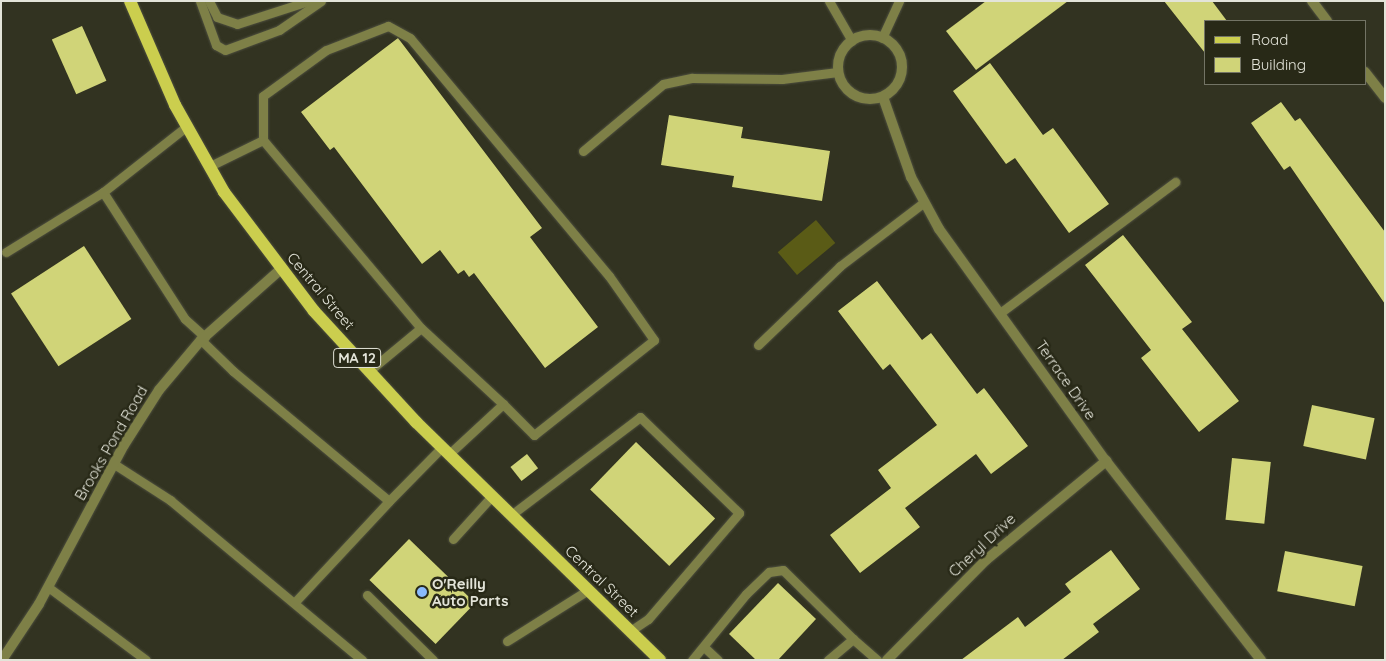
<!DOCTYPE html>
<html>
<head>
<meta charset="utf-8">
<style>
	body { margin:0 }
	#map { position:relative; width:1386px; height:661px; overflow:hidden; background:#323321; font-family:Quicksand,sans-serif }
	div>[style] { position:absolute }
	.green>* { inset:0; background:#5a5b16; transform-origin:0 0 }
	.building>* { inset:0; background:#d0d478; transform-origin:0 0 }
	.roads { filter:drop-shadow(0 0 1px #4e4f3e) drop-shadow(0 0 1px #4e4f3e) }
	.lane>* { height:9px; margin:-4.5px; padding:0 4.5px; transform-origin:4.5px; border-radius:4.5px; background:#7e8047 }
	.street>* { height:10px; margin:-5px; padding:0 5px; transform-origin:5px; border-radius:5px; background:#7e8047 }
	.street>.ring { margin:-5px; padding:0; box-sizing:content-box; background:none; border:10px solid #7e8047; border-radius:50% }
	.primary>* { height:12px; margin:-6px; padding:0 6px; transform-origin:6px; border-radius:6px; background:#cbce4e }
	.dots>* { width:14px; height:14px; translate:-50% -50%; box-sizing:border-box; border:2px solid #282917; border-radius:50% }
	span { translate:-50% -50%; white-space:nowrap; text-align:center; line-height:1.15; -webkit-text-stroke:5px #282917; paint-order:stroke }
	.shield-label span { padding:1px 4px; background:#282917; border:1px solid; border-radius:4px; -webkit-text-stroke-width:0 }
	.shield-label { font-size:14px; color:#e3e4d9; font-weight:700 }
	.street-label { font-size:15px; color:#e3e4d9 }
	.poi-label { font-size:15px; color:#e3e4d9; font-weight:700 }
	.left { translate:0 -50%; text-align:left }
	.frame { position:absolute; inset:0; border:2px solid #e3e4d9; pointer-events:none }
	.legend { position:absolute; left:1204px; top:20px; width:162px; height:65px; box-sizing:border-box; background:#282917; border:1px solid #737465; margin:0; padding:6px 9px; list-style:none; font-size:15px; color:#e3e4d9 }
	.legend li { display:flex; align-items:center; gap:10px; height:25px }
	.legend b { width:25px; border:1px solid #737465 }
</style>
</head>
<body>
<div id="map">
	<div class="green">
		<div style="left:816px;top:220px;width:30px;height:50px;rotate:50deg"></div>
	</div>
	<div class="building">
		<div style="clip-path:polygon(986px 1px,1068px 1px,976px 70px,946px 31px)"></div>
		<div style="clip-path:polygon(1164px 1px,1212px 1px,1227px 21px,1205px 21px,1205px 53px)"></div>
		<div style="left:82px;top:26px;width:60px;height:33px;rotate:66deg"></div>
		<div style="clip-path:polygon(398px 38px,542px 228px,530px 237px,598px 327px,545px 368px,474px 273px,469px 277px,464px 270px,458px 274px,440px 250px,422px 264px,334px 147px,330px 150px,301px 112px)"></div>
		<div style="clip-path:polygon(990px 63px,1043px 135px,1053px 128px,1109px 204px,1069px 233px,1015px 158px,1006px 164px,953px 91px)"></div>
		<div style="clip-path:polygon(1281px 102px,1295px 121px,1300px 118px,1385px 232px,1385px 304px,1290px 166px,1284px 170px,1251px 123px)"></div>
		<div style="clip-path:polygon(669px 115px,743px 127px,741px 138px,830px 151px,822px 201px,732px 187px,734px 176px,661px 165px)"></div>
		<div style="clip-path:polygon(1123px 235px,1192px 322px,1182px 329px,1239px 401px,1199px 432px,1141px 358px,1151px 350px,1085px 265px)"></div>
		<div style="left:84px;top:246px;width:87px;height:87px;rotate:57deg"></div>
		<div style="clip-path:polygon(877px 281px,922px 340px,931px 333px,977px 394px,984px 388px,1028px 446px,991px 474px,976px 454px,905px 508px,920px 527px,860px 573px,830px 535px,891px 488px,878px 470px,937px 425px,890px 364px,883px 370px,838px 311px)"></div>
		<div style="left:1312px;top:405px;width:64px;height:42px;rotate:12deg"></div>
		<div style="left:636px;top:442px;width:110px;height:66px;rotate:44deg"></div>
		<div style="left:527px;top:454px;width:18px;height:21px;rotate:52deg"></div>
		<div style="left:1232px;top:458px;width:39px;height:62px;rotate:6deg"></div>
		<div style="left:409px;top:539px;width:92px;height:57px;rotate:44deg"></div>
		<div style="clip-path:polygon(1111px 550px,1140px 589px,1093px 624px,1099px 632px,1062px 660px,961px 660px,1018px 617px,1025px 627px,1071px 592px,1065px 584px)"></div>
		<div style="left:1285px;top:551px;width:79px;height:41px;rotate:11deg"></div>
		<div style="clip-path:polygon(778px 583px,816px 619px,778px 660px,756px 660px,729px 634px)"></div>
	</div>
	<div class="roads">
		<div class="lane">
			<div style="left:200px;top:1px;width:47px;rotate:70deg"></div>
			<div style="left:216px;top:45px;width:10px;rotate:29deg"></div>
			<div style="left:225px;top:50px;width:58px;rotate:-20.3deg"></div>
			<div style="left:279px;top:30px;width:51px;rotate:-34.6deg"></div>
			<div style="left:209px;top:1px;width:18px;rotate:63deg"></div>
			<div style="left:217px;top:17px;width:21px;rotate:19deg"></div>
			<div style="left:237px;top:24px;width:75px;rotate:-17.9deg"></div>
			<div style="left:829px;top:1px;width:46px;rotate:60.1deg"></div>
			<div style="left:882px;top:38px;width:41px;rotate:-65.3deg"></div>
			<div style="left:187px;top:126px;width:107px;rotate:141.8deg"></div>
			<div style="left:103px;top:192px;width:151px;rotate:57.2deg"></div>
			<div style="left:185px;top:319px;width:27px;rotate:42deg"></div>
			<div style="left:583px;top:151px;width:104px;rotate:-39.9deg"></div>
			<div style="left:663px;top:84px;width:30px;rotate:-12deg"></div>
			<div style="left:692px;top:78px;width:90px;rotate:0.6deg"></div>
			<div style="left:782px;top:79px;width:56px;rotate:-7.1deg"></div>
			<div style="left:210px;top:166px;width:59px;rotate:-26.1deg"></div>
			<div style="left:6px;top:252px;width:114px;rotate:-31.7deg"></div>
			<div style="left:1000px;top:313px;width:219px;rotate:-36.8deg"></div>
			<div style="left:201px;top:340px;width:45px;rotate:44.1deg"></div>
			<div style="left:233px;top:371px;width:203px;rotate:39.8deg"></div>
			<div style="left:389px;top:501px;width:76px;rotate:-45.5deg"></div>
			<div style="left:758px;top:345px;width:114px;rotate:-43.9deg"></div>
			<div style="left:840px;top:266px;width:104px;rotate:-37.2deg"></div>
			<div style="left:369px;top:371px;width:67px;rotate:-39.6deg"></div>
			<div style="left:449px;top:454px;width:74px;rotate:-42.8deg"></div>
			<div style="left:503px;top:404px;width:44px;rotate:45deg"></div>
			<div style="left:534px;top:435px;width:153px;rotate:-38.4deg"></div>
			<div style="left:654px;top:340px;width:78px;rotate:-125.1deg"></div>
			<div style="left:609px;top:276px;width:310px;rotate:-129.9deg"></div>
			<div style="left:410px;top:38px;width:25px;rotate:-151deg"></div>
			<div style="left:388px;top:26px;width:66px;rotate:158.8deg"></div>
			<div style="left:326px;top:50px;width:78px;rotate:143.9deg"></div>
			<div style="left:263px;top:96px;width:44px;rotate:90deg"></div>
			<div style="left:263px;top:140px;width:246px;rotate:50deg"></div>
			<div style="left:421px;top:328px;width:112px;rotate:42.8deg"></div>
			<div style="left:114px;top:464px;width:67px;rotate:32.7deg"></div>
			<div style="left:170px;top:500px;width:250px;rotate:39.8deg"></div>
			<div style="left:511px;top:515px;width:162px;rotate:-37.2deg"></div>
			<div style="left:640px;top:417px;width:138px;rotate:44.1deg"></div>
			<div style="left:739px;top:513px;width:140px;rotate:130.6deg"></div>
			<div style="left:648px;top:619px;width:22px;rotate:146deg"></div>
			<div style="left:453px;top:539px;width:58px;rotate:-47.8deg"></div>
			<div style="left:48px;top:587px;width:122px;rotate:36.7deg"></div>
			<div style="left:367px;top:595px;width:93px;rotate:44.6deg"></div>
			<div style="left:294px;top:603px;width:139px;rotate:-47deg"></div>
			<div style="left:507px;top:641px;width:96px;rotate:-32.2deg"></div>
			<div style="left:704px;top:647px;width:19px;rotate:43deg"></div>
			<div style="left:692px;top:660px;width:85px;rotate:-50.7deg"></div>
			<div style="left:746px;top:594px;width:32px;rotate:-44deg"></div>
			<div style="left:769px;top:572px;width:14px;rotate:-8deg"></div>
			<div style="left:783px;top:570px;width:98px;rotate:44.6deg"></div>
			<div style="left:828px;top:660px;width:33px;rotate:-40deg"></div>
			<div style="left:853px;top:639px;width:32px;rotate:41deg"></div>
		</div>
		<div class="street">
			<div style="left:1312px;top:1px;width:25px;rotate:53deg"></div>
			<div class="ring" style="left:838px;top:35px;width:54px;height:54px"></div>
			<div style="left:1365px;top:72px;width:33px;rotate:52deg"></div>
			<div style="left:883px;top:97px;width:85px;rotate:70.7deg"></div>
			<div style="left:911px;top:177px;width:59px;rotate:61.7deg"></div>
			<div style="left:939px;top:229px;width:286px;rotate:54.3deg"></div>
			<div style="left:1106px;top:461px;width:252px;rotate:52.1deg"></div>
			<div style="left:2px;top:660px;width:67px;rotate:-56.5deg"></div>
			<div style="left:39px;top:604px;width:180px;rotate:-61.9deg"></div>
			<div style="left:124px;top:445px;width:65px;rotate:-57.5deg"></div>
			<div style="left:159px;top:390px;width:65px;rotate:-50deg"></div>
			<div style="left:201px;top:340px;width:107px;rotate:-41.6deg"></div>
			<div style="left:887px;top:660px;width:141px;rotate:-45.3deg"></div>
			<div style="left:986px;top:560px;width:156px;rotate:-39.5deg"></div>
		</div>
		<div class="primary">
			<div style="left:130px;top:1px;width:113px;rotate:66.6deg"></div>
			<div style="left:175px;top:105px;width:100px;rotate:60.6deg"></div>
			<div style="left:224px;top:192px;width:149px;rotate:52.9deg"></div>
			<div style="left:314px;top:311px;width:151px;rotate:47.4deg"></div>
			<div style="left:416px;top:422px;width:341px;rotate:44.3deg"></div>
		</div>
	</div>
	<div class="dots">
		<div style="left:422px;top:592px;background:#8abafc"></div>
	</div>
	<div class="shield-label">
		<span style="left:357px;top:358px">MA 12</span>
	</div>
	<div class="street-label">
		<span style="left:321px;top:291px;rotate:50deg">Central Street</span>
		<span style="left:1066px;top:380px;rotate:55deg">Terrace Drive</span>
		<span style="left:111px;top:443px;rotate:-60deg">Brooks Pond Road</span>
		<span style="left:982px;top:545px;rotate:-43deg">Cheryl Drive</span>
		<span style="left:602px;top:581px;rotate:44deg">Central Street</span>
	</div>
	<div class="poi-label">
		<span class="left" style="left:432px;top:592px">O'Reilly<br>Auto Parts</span>
	</div>
	<div class="frame"></div>
	<ul class="legend">
	<li><b style="height:6px;background:#cbce4e"></b>Road</li>
	<li><b style="height:14px;background:#d0d478"></b>Building</li>
	</ul>
</div>
</body>
</html>
